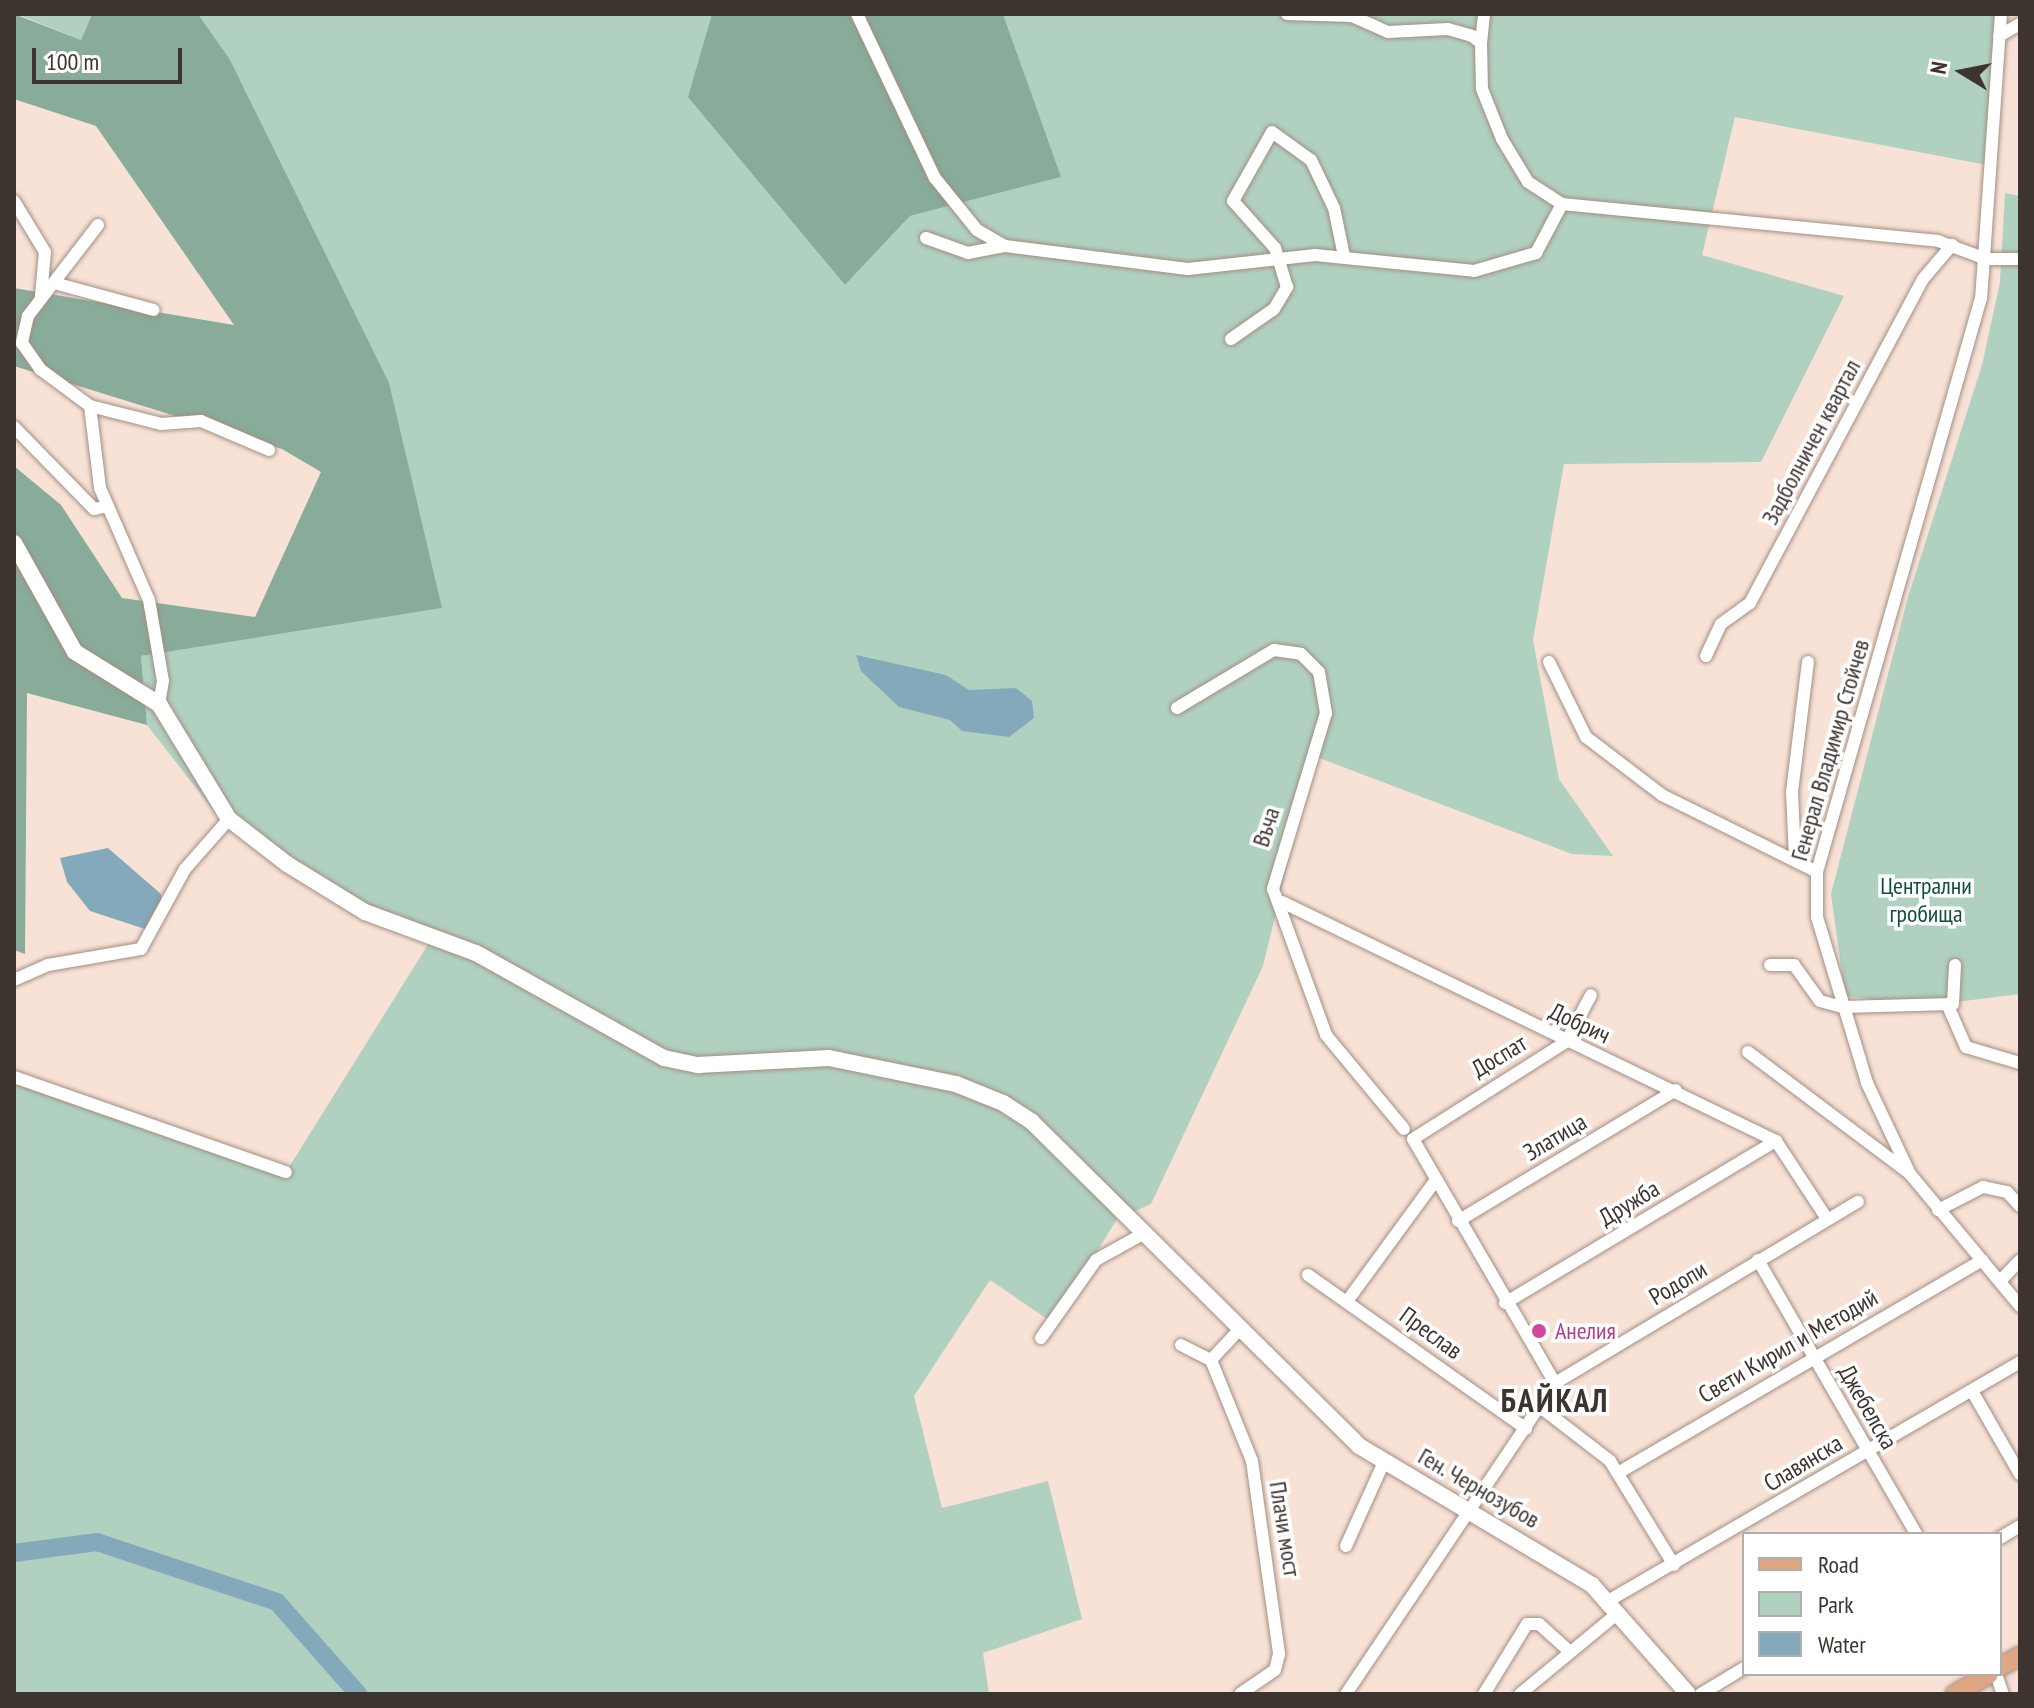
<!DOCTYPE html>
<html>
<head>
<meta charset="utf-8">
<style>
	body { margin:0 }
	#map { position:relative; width:2034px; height:1708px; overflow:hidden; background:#f8e2d6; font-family:"PT Sans Narrow",sans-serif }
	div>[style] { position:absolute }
	.green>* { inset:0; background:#b0d1c0 }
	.forest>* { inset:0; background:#88ac99 }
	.water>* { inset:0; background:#84a9ba }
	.river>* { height:18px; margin:-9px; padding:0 9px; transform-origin:9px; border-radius:9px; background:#84a9ba }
	.roads { filter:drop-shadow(0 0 2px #a28e83) drop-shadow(0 0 2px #a28e83) }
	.street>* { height:12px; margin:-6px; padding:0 6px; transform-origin:6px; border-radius:6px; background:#fff }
	.secondary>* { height:16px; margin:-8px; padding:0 8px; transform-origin:8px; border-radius:8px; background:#fff }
	.primary>* { height:18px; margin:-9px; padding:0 9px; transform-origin:9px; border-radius:9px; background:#dfa684 }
	.dots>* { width:22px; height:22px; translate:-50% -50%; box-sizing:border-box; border:4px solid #fff; border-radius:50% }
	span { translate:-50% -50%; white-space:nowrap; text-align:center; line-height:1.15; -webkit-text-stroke:7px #fff; paint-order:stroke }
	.street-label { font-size:24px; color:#3d3430 }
	.park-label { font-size:24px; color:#0f5138 }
	.hotel-label { font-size:24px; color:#b23c85 }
	.left { translate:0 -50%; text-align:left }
	.district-label { font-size:32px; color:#3d3430; font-weight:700; letter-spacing:2px }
	.frame { position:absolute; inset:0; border:16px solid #3d3430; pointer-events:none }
	.legend { position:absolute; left:1742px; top:1532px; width:260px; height:144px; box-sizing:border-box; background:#fff; border:2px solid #b1aeac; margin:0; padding:10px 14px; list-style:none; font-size:24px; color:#3d3430 }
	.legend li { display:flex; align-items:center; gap:16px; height:40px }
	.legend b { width:40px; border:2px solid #b1aeac }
	.north { position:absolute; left:1922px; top:32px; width:80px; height:80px; -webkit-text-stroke:6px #fff; paint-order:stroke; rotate:280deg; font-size:22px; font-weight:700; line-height:32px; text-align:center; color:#3d3430 }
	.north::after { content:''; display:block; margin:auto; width:28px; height:36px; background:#3d3430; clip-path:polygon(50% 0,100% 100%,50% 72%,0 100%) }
	.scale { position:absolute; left:32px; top:48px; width:150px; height:36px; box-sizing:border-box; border:4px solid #3d3430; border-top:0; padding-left:10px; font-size:24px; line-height:28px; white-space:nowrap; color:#3d3430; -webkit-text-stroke:6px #fff; paint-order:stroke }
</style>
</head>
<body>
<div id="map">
	<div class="green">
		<div style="clip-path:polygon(17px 14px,92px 14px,81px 40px)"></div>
		<div style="clip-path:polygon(198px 14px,712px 14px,689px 97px,845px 285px,910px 216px,1060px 177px,1003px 14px,2001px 14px,1987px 165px,1735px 117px,1702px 255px,1844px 296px,1761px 462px,1564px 464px,1533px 640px,1559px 779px,1613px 856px,1572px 854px,1314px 756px,1263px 966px,1151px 1204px,1124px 1216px,1051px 1143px,1117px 1219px,1053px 1323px,990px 1280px,914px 1396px,942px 1508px,1048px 1481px,1082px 1619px,983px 1653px,989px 1694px,14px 1694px,14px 1082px,286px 1172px,432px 938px,365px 912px,224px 824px,147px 725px,141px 656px,441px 608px,229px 58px)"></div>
		<div style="clip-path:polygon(2005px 193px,2020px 196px,2020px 994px,1924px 1006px,1845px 996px,1831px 894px,1908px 597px,1982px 365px,2000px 282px)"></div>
	</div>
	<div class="forest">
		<div style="clip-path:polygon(14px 14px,81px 40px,92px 14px,198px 14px,229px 58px,389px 383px,442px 608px,141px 656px,147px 725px,27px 693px,25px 954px,14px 950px,14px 466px,61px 505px,122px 598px,255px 617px,321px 472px,282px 449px,14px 366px,14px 288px,234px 325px,96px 126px,14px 99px)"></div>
		<div style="clip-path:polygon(712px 14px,1003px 14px,1061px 177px,910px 216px,845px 285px,688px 97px)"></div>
	</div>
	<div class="water">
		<div style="clip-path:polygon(856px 655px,946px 675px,969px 690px,1016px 688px,1032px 701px,1034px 718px,1009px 737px,962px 731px,950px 720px,899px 707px,861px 671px)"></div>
		<div style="clip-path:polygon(108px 848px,161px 894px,161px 917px,145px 929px,90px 911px,67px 882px,60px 858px)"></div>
	</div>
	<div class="river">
		<div style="left:14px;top:1553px;width:84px;rotate:-7.5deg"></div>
		<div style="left:97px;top:1542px;width:190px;rotate:18.4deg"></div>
		<div style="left:277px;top:1602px;width:123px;rotate:48.6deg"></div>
	</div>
	<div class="roads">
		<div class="street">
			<div style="left:857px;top:14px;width:182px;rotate:64.6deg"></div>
			<div style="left:935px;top:178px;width:67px;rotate:51.1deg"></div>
			<div style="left:977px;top:230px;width:32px;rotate:30deg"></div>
			<div style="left:1005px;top:246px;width:184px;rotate:7.2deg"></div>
			<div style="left:1188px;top:269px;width:128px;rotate:-6.3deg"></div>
			<div style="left:1315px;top:255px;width:160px;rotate:5.7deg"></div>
			<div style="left:1474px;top:271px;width:65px;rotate:-16.2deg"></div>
			<div style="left:1536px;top:253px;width:55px;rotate:-62deg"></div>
			<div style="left:1287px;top:14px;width:65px;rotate:1.8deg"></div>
			<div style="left:1352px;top:16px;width:39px;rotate:24deg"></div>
			<div style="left:1388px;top:32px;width:60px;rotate:-2.9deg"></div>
			<div style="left:1448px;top:29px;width:25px;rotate:16deg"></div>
			<div style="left:1472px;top:36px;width:11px;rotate:38deg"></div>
			<div style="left:1481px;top:43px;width:46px;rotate:88.8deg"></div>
			<div style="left:1482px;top:89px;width:54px;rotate:68.2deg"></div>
			<div style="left:1502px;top:139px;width:50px;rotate:58.8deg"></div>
			<div style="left:1528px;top:182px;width:40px;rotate:32.9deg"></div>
			<div style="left:1562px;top:204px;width:378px;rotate:5.6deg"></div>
			<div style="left:1938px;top:241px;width:51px;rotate:20.6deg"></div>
			<div style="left:1986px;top:259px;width:34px"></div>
			<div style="left:2001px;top:14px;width:285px;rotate:94deg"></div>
			<div style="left:1981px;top:298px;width:597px;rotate:105.95deg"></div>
			<div style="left:1817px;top:872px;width:45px;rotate:90deg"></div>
			<div style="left:1817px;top:917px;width:173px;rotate:73.2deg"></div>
			<div style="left:1867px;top:1083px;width:101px;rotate:64.7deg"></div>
			<div style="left:1910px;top:1174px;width:172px;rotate:50.2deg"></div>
			<div style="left:1999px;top:36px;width:24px;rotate:-30deg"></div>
			<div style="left:1481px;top:43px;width:29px;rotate:-84deg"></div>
			<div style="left:14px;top:201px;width:60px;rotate:58.7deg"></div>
			<div style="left:45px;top:252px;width:44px;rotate:95.2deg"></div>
			<div style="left:98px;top:225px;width:115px;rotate:127.6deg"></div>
			<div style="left:28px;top:316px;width:28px;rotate:103deg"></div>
			<div style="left:22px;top:343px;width:32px;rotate:55deg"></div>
			<div style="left:40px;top:369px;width:62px;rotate:36.5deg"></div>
			<div style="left:90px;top:406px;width:83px;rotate:83deg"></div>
			<div style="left:100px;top:488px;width:122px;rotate:66.4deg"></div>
			<div style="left:149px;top:600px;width:82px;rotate:80.2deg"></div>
			<div style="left:163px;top:681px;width:23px;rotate:100deg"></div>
			<div style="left:926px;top:238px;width:45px;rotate:19.7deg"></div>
			<div style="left:968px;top:253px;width:38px;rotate:-11deg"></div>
			<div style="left:58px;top:284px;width:99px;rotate:15.2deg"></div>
			<div style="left:1231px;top:339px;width:52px;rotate:-34.9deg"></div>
			<div style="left:1274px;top:309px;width:26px;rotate:-59deg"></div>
			<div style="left:1287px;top:287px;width:41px;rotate:-107.1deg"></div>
			<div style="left:1275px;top:248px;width:63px;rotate:-131.8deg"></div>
			<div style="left:1233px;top:201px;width:79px;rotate:-60.5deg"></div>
			<div style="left:1272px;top:132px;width:48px;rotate:35.7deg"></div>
			<div style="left:1311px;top:160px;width:53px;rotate:64.4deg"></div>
			<div style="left:1334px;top:208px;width:49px;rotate:78.2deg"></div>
			<div style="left:90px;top:406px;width:73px;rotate:14.2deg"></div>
			<div style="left:161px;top:424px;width:40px;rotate:-4.3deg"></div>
			<div style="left:201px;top:421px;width:74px;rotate:23.1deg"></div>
			<div style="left:14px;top:427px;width:115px;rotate:45.7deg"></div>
			<div style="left:94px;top:509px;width:14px;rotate:-12deg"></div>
			<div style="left:1706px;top:656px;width:35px;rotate:-65deg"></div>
			<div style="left:1721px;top:624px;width:36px;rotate:-36deg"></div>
			<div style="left:1750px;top:603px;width:367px;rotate:-61.9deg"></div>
			<div style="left:1923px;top:279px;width:45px;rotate:-49.5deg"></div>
			<div style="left:1549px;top:662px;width:84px;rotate:63.7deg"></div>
			<div style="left:1586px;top:737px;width:96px;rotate:37.3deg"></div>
			<div style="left:1662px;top:795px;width:173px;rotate:26.4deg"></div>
			<div style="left:1177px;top:708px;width:113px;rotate:-30.9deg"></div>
			<div style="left:1274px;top:650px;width:27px;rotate:8deg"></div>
			<div style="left:1301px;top:654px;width:25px;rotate:45deg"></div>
			<div style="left:1319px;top:672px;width:42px;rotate:80.3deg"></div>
			<div style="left:1326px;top:713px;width:184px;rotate:106.8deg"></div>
			<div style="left:1273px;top:889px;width:155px;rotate:70deg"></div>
			<div style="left:1326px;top:1035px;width:122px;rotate:50.3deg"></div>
			<div style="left:1795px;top:858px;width:66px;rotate:-92.6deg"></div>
			<div style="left:1792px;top:792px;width:131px;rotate:-83deg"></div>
			<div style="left:1282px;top:902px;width:549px;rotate:25.82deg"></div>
			<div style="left:1776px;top:1141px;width:93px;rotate:56.8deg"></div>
			<div style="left:1770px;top:965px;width:24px"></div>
			<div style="left:1794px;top:965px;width:44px;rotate:54.2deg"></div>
			<div style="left:1820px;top:1001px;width:23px;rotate:15deg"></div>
			<div style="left:1842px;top:1007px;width:111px;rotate:-1.5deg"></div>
			<div style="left:1953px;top:1004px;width:39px;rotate:-87deg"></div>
			<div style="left:14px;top:980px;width:37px;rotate:-24deg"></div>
			<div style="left:48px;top:965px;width:94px;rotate:-9.8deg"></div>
			<div style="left:141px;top:949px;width:91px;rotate:-61.2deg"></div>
			<div style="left:185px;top:869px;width:67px;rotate:-48.7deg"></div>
			<div style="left:1948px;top:1006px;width:45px;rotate:66.3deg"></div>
			<div style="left:1966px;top:1047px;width:56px;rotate:16.5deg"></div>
			<div style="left:1748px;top:1052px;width:200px;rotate:36.9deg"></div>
			<div style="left:14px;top:1077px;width:288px;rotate:19.3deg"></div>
			<div style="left:1938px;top:1210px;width:51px;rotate:-27.1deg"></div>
			<div style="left:1983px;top:1187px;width:25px;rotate:12deg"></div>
			<div style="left:2007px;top:1192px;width:19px;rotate:47deg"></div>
			<div style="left:1458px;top:1221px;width:254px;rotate:-31deg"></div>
			<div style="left:1758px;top:1260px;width:316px;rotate:60deg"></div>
			<div style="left:1308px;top:1275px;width:267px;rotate:35.2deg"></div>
			<div style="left:2000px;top:1281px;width:29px;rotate:-46deg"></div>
			<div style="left:1348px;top:1300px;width:147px;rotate:-53.8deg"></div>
			<div style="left:1505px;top:1303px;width:316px;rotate:-30.9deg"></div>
			<div style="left:1041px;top:1338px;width:95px;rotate:-54.8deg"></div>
			<div style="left:1096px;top:1260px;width:54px;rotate:-29deg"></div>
			<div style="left:1181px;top:1345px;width:34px;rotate:27deg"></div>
			<div style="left:1211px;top:1360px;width:41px;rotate:-47deg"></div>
			<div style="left:1211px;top:1360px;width:109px;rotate:67.9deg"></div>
			<div style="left:1252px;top:1461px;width:195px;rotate:82deg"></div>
			<div style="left:1279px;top:1654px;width:16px;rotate:104deg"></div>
			<div style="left:1275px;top:1670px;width:42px;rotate:145.6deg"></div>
			<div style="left:1555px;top:1383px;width:282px;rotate:-120.2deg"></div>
			<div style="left:1413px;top:1139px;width:181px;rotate:-32.4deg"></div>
			<div style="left:1566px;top:1042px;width:53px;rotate:-62deg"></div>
			<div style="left:1972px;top:1391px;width:96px;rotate:60deg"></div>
			<div style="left:1540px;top:1407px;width:88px;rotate:37.6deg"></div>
			<div style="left:1610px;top:1461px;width:122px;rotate:58.4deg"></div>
			<div style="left:1618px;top:1473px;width:422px;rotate:-30.3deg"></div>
			<div style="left:2000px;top:1538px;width:23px;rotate:-31deg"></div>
			<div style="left:1346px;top:1546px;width:92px;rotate:-65.7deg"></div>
			<div style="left:1608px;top:1601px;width:476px;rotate:-30.1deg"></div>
			<div style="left:1996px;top:1674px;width:21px;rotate:71deg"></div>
			<div style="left:1346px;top:1694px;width:375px;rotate:-56.1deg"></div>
			<div style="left:1555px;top:1383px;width:353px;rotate:-30.9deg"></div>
			<div style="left:1484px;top:1694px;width:82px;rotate:-58.4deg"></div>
			<div style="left:1527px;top:1624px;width:12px"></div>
			<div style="left:1539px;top:1624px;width:40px;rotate:42deg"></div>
			<div style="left:1520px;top:1694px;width:127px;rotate:-39.6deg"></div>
			<div style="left:1701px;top:1694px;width:50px;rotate:-31.2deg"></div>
		</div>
		<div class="secondary">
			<div style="left:14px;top:543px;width:125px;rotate:60.8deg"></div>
			<div style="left:75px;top:652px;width:99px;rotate:31.8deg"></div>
			<div style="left:159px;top:704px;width:135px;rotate:58.7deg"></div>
			<div style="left:229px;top:819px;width:73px;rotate:37.8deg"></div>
			<div style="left:287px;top:864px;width:92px;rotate:31.6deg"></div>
			<div style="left:365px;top:912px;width:118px;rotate:20.3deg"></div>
			<div style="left:476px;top:953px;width:215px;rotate:29.2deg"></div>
			<div style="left:664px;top:1058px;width:35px;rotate:12deg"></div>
			<div style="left:698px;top:1065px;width:131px;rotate:-3.1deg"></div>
			<div style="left:829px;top:1058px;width:130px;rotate:11.6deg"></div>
			<div style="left:956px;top:1084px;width:51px;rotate:22deg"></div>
			<div style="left:1003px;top:1103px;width:35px;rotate:33deg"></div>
			<div style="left:1032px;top:1122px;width:460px;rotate:44.7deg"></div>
			<div style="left:1359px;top:1446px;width:271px;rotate:30.8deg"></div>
			<div style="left:1592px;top:1585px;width:145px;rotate:48.6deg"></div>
		</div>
		<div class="primary">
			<div style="left:2000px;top:1667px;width:23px;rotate:-29deg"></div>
			<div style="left:1955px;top:1694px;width:39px;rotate:-30deg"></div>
		</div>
	</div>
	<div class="dots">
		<div style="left:1539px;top:1331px;background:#d1479c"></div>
	</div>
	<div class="street-label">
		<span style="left:1811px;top:442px;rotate:-62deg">Задболничен квартал</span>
		<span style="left:1830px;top:750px;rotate:-74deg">Генерал Владимир Стойчев</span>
		<span style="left:1266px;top:827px;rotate:-72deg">Въча</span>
		<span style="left:1580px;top:1023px;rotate:25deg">Добрич</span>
		<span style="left:1499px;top:1056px;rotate:-31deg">Доспат</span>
		<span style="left:1555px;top:1137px;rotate:-31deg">Златица</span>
		<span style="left:1629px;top:1203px;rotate:-31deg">Дружба</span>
		<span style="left:1678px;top:1283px;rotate:-31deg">Родопи</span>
		<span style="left:1431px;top:1333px;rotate:36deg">Преслав</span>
		<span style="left:1788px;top:1346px;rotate:-30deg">Свети Кирил и Методий</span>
		<span style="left:1868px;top:1407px;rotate:60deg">Джебелска</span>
		<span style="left:1803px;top:1463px;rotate:-31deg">Славянска</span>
		<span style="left:1479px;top:1488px;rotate:30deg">Ген. Чернозубов</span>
		<span style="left:1285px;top:1529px;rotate:81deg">Плачи мост</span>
	</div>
	<div class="park-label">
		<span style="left:1926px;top:900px">Централни<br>гробища</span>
	</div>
	<div class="hotel-label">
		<span class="left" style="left:1555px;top:1331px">Анелия</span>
	</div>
	<div class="district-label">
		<span style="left:1555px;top:1400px">БАЙКАЛ</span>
	</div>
	<div class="frame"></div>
	<ul class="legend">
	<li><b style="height:10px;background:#dfa684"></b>Road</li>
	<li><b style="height:22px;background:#b0d1c0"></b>Park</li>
	<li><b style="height:22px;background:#84a9ba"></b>Water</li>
	</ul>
	<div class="north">N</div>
	<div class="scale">100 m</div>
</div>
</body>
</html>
